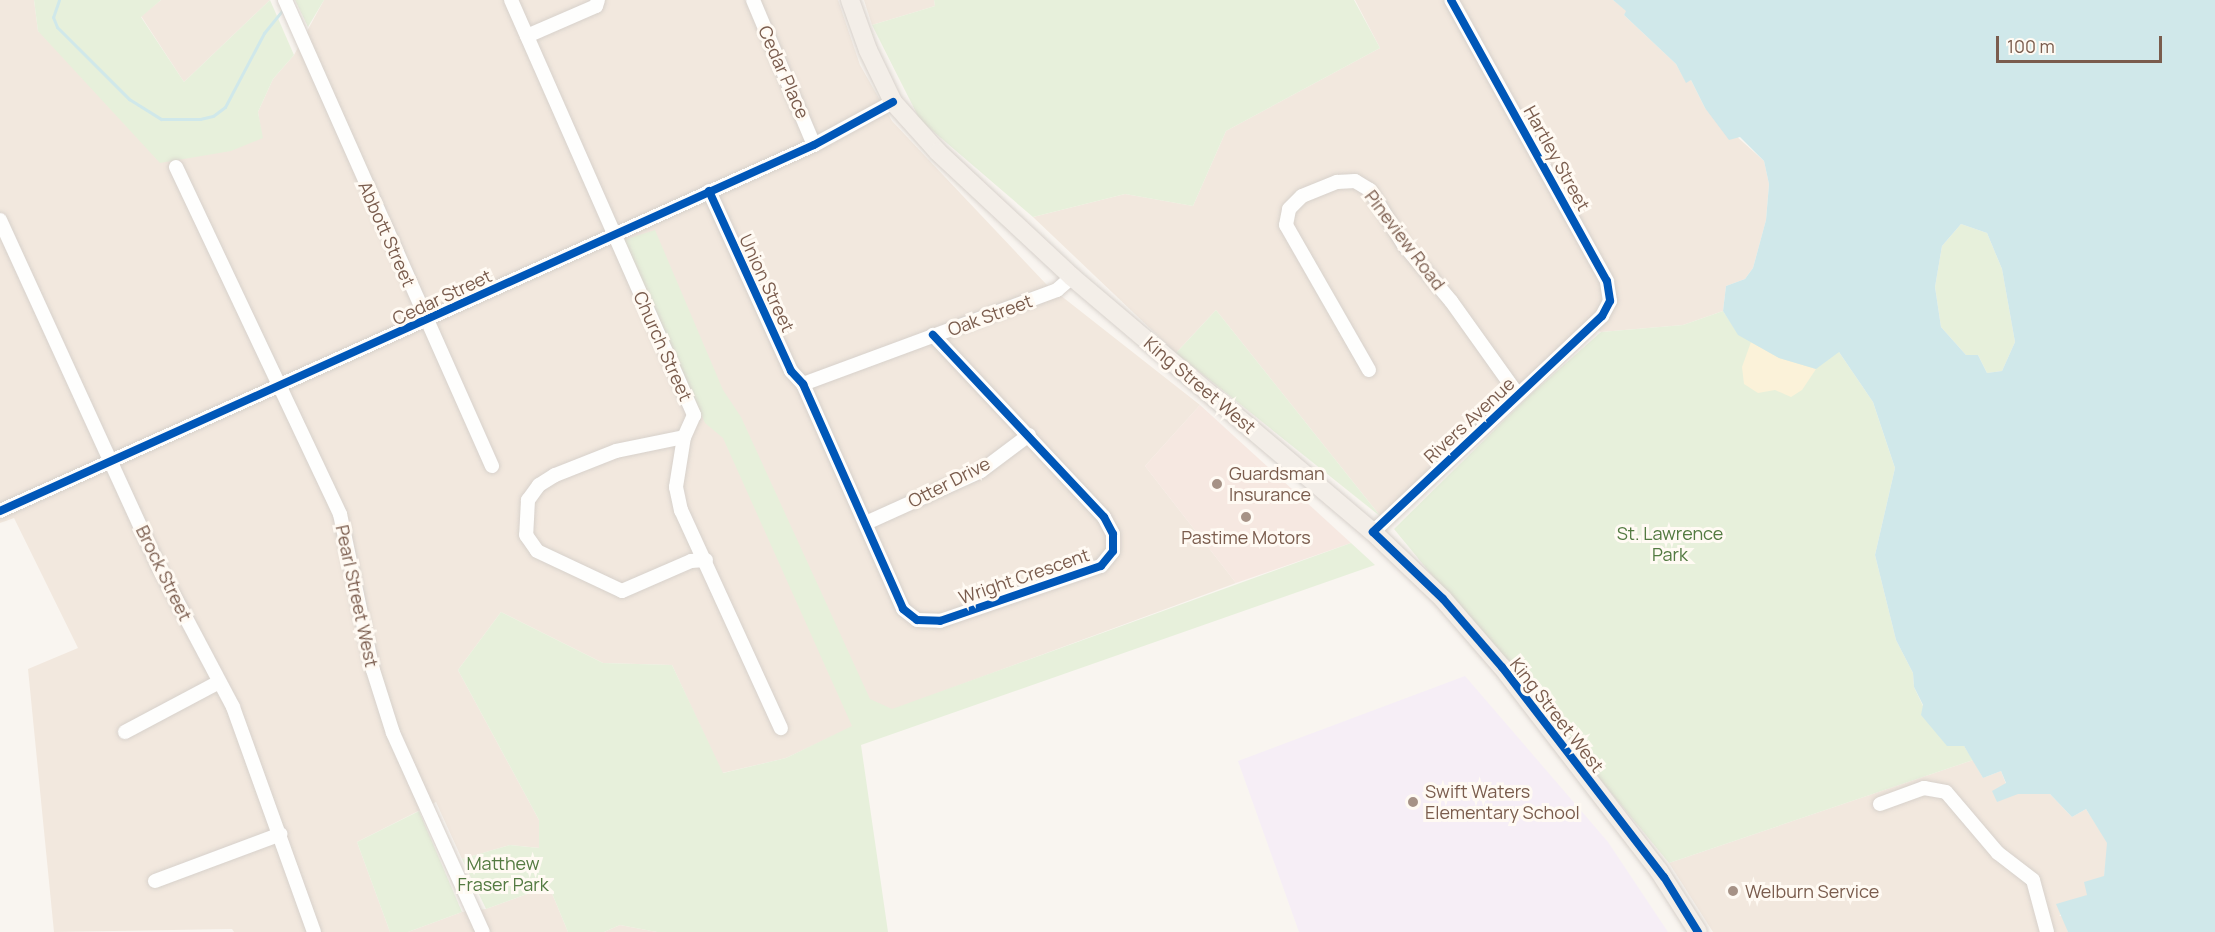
<!DOCTYPE html>
<html>
<head>
<meta charset="utf-8">
<style>
	body { margin:0 }
	#map { position:relative; width:2215px; height:932px; overflow:hidden; background:#f9f5f0; font-family:Manrope,sans-serif }
	div>[style] { position:absolute }
	.residential>* { inset:0; background:#f2e8de }
	.commercial>* { inset:0; background:#f6e8e1 }
	.education>* { inset:0; background:#f6eef6 }
	.green>* { inset:0; background:#e7f0db }
	.sand>* { inset:0; background:#fbf2d9 }
	.water>* { inset:0; background:#d0e8ea }
	.stream>* { height:3px; margin:-1.5px; padding:0 1.5px; transform-origin:1.5px; border-radius:1.5px; background:#d0e8ea }
	.roads { filter:drop-shadow(0 0 2px #d7d1cb) drop-shadow(0 0 2px #d7d1cb) }
	.minor>* { height:14px; margin:-7px; padding:0 7px; transform-origin:7px; border-radius:7px; background:#fefefd }
	.major>* { height:18px; margin:-9px; padding:0 9px; transform-origin:9px; border-radius:9px; background:#f3eee8 }
	.cycleway>* { height:8px; margin:-4px; padding:0 4px; transform-origin:4px; border-radius:4px; background:#0057b8 }
	.dots>* { width:16px; height:16px; translate:-50% -50%; box-sizing:border-box; border:3px solid #fffaf3; border-radius:50% }
	span { translate:-50% -50%; white-space:nowrap; text-align:center; line-height:1.15; -webkit-text-stroke:6px #fffaf3; paint-order:stroke }
	.street-label { font-size:18px; color:#7a5c4d }
	.poi-label { font-size:18px; color:#7a5c4d }
	.left { translate:0 -50%; text-align:left }
	.park-label { font-size:18px; color:#537a41 }
	.scale { position:absolute; left:1996px; top:36px; width:166px; height:27px; box-sizing:border-box; border:3px solid #7a5c4d; border-top:0; padding-left:8px; font-size:18px; line-height:21px; white-space:nowrap; color:#7a5c4d; -webkit-text-stroke:4px #fffaf3; paint-order:stroke }
</style>
</head>
<body>
<div id="map">
	<div class="residential">
		<div style="clip-path:polygon(0 0,34px 0,38px 31px,262px 138px,258px 112px,273px 79px,294px 55px,324px 0,838px 0,860px 65px,892px 121px,1046px 284px,1200px 405px,1145px 466px,1236px 583px,873px 717px,786px 758px,722px 773px,672px 665px,603px 663px,501px 612px,458px 670px,539px 820px,540px 848px,510px 845px,462px 859px,436px 802px,357px 842px,390px 932px,234px 932px,232px 929px,54px 932px,28px 669px,78px 648px,14px 518px,0 523px)"></div>
		<div style="clip-path:polygon(161px 0,270px 0,184px 82px,141px 16px)"></div>
		<div style="clip-path:polygon(864px 0,934px 0,935px 6px,872px 25px)"></div>
		<div style="clip-path:polygon(1355px 0,1613px 0,1627px 11px,1624px 15px,1676px 64px,1686px 82px,1691px 80px,1705px 108px,1764px 161px,1769px 184px,1766px 220px,1753px 268px,1745px 279px,1726px 286px,1723px 311px,1683px 325px,1601px 332px,1585px 323px,1381px 517px,1216px 310px,1176px 353px,1033px 217px,1125px 194px,1193px 206px,1226px 131px,1380px 48px)"></div>
		<div style="clip-path:polygon(1973px 760px,1983px 778px,2001px 771px,2006px 784px,2018px 794px,2050px 794px,2072px 817px,2086px 809px,2108px 843px,2104px 877px,2087px 895px,2059px 916px,2064px 916px,2068px 932px,1713px 932px,1669px 863px)"></div>
		<div style="clip-path:polygon(549px 886px,568px 932px,408px 932px,462px 912px,486px 909px)"></div>
		<div style="clip-path:polygon(620px 925px,657px 932px,604px 932px)"></div>
	</div>
	<div class="commercial">
		<div style="clip-path:polygon(1200px 405px,1351px 543px,1236px 583px,1145px 466px)"></div>
	</div>
	<div class="education">
		<div style="clip-path:polygon(1465px 676px,1608px 842px,1668px 932px,1299px 932px,1238px 761px)"></div>
	</div>
	<div class="green">
		<div style="clip-path:polygon(34px 0,161px 0,141px 17px,184px 82px,270px 0,294px 55px,273px 79px,258px 112px,263px 138px,231px 151px,160px 163px,38px 31px)"></div>
		<div style="clip-path:polygon(295px 0,324px 0,308px 27px)"></div>
		<div style="clip-path:polygon(934px 0,1354px 0,1380px 48px,1226px 131px,1193px 206px,1125px 194px,1033px 217px,920px 120px,872px 25px,935px 6px)"></div>
		<div style="clip-path:polygon(1961px 224px,1987px 233px,2002px 269px,2015px 342px,2002px 371px,1987px 373px,1978px 355px,1966px 355px,1941px 327px,1935px 287px,1942px 246px)"></div>
		<div style="clip-path:polygon(655px 230px,723px 390px,741px 417px,870px 699px,892px 709px,1351px 543px,1375px 565px,861px 745px,888px 932px,657px 932px,620px 925px,604px 932px,568px 932px,549px 886px,486px 909px,462px 859px,510px 845px,539px 848px,539px 820px,458px 670px,501px 612px,603px 663px,672px 665px,723px 773px,786px 758px,852px 726px,723px 438px,705px 423px,623px 240px)"></div>
		<div style="clip-path:polygon(1216px 310px,1381px 517px,1176px 353px)"></div>
		<div style="clip-path:polygon(1723px 311px,1739px 335px,1839px 352px,1873px 402px,1895px 468px,1875px 555px,1896px 640px,1913px 673px,1914px 687px,1923px 706px,1964px 746px,1973px 760px,1669px 863px,1394px 529px,1530px 395px,1601px 332px,1683px 325px)"></div>
		<div style="clip-path:polygon(419px 811px,462px 912px,408px 932px,390px 932px,357px 842px)"></div>
	</div>
	<div class="sand">
		<div style="clip-path:polygon(1751px 342px,1779px 358px,1816px 369px,1802px 390px,1791px 397px,1775px 390px,1758px 393px,1744px 384px,1742px 367px)"></div>
	</div>
	<div class="water">
		<div style="clip-path:polygon(evenodd,1613px 0,2215px 0,2215px 932px,2068px 932px,2056px 904px,2087px 895px,2084px 882px,2104px 876px,2107px 843px,2086px 809px,2072px 817px,2050px 794px,2018px 794px,1997px 802px,1992px 791px,2006px 783px,2001px 771px,1983px 778px,1964px 746px,1947px 746px,1921px 715px,1923px 705px,1914px 687px,1913px 673px,1896px 640px,1875px 555px,1895px 468px,1873px 402px,1839px 352px,1816px 369px,1779px 358px,1738px 335px,1723px 311px,1726px 286px,1745px 279px,1753px 268px,1766px 220px,1769px 184px,1764px 161px,1740px 137px,1729px 140px,1705px 108px,1691px 80px,1686px 83px,1676px 64px,1624px 15px,1626px 11px,1613px 0,1961px 224px,1987px 233px,2002px 269px,2015px 342px,2002px 371px,1987px 373px,1978px 355px,1966px 355px,1941px 327px,1935px 287px,1942px 246px,1961px 224px)"></div>
	</div>
	<div class="stream">
		<div style="left:59px;top:0;width:18px;rotate:109deg"></div>
		<div style="left:53px;top:17px;width:11px;rotate:68deg"></div>
		<div style="left:57px;top:27px;width:102px;rotate:45deg"></div>
		<div style="left:129px;top:99px;width:38px;rotate:32deg"></div>
		<div style="left:161px;top:119px;width:39px"></div>
		<div style="left:200px;top:119px;width:13px;rotate:-13deg"></div>
		<div style="left:213px;top:116px;width:15px;rotate:-37deg"></div>
		<div style="left:225px;top:107px;width:84px;rotate:-62.2deg"></div>
		<div style="left:264px;top:33px;width:32px;rotate:-51deg"></div>
	</div>
	<div class="roads">
		<div class="minor">
			<div style="left:285px;top:0;width:510px;rotate:66.05deg"></div>
			<div style="left:511px;top:0;width:454px;rotate:66.2deg"></div>
			<div style="left:694px;top:415px;width:24px;rotate:114deg"></div>
			<div style="left:684px;top:437px;width:51px;rotate:99.1deg"></div>
			<div style="left:676px;top:487px;width:24px;rotate:78deg"></div>
			<div style="left:681px;top:510px;width:240px;rotate:65.4deg"></div>
			<div style="left:753px;top:0;width:157px;rotate:67.2deg"></div>
			<div style="left:527px;top:36px;width:75px;rotate:-23.5deg"></div>
			<div style="left:596px;top:6px;width:6px;rotate:-72deg"></div>
			<div style="left:176px;top:167px;width:384px;rotate:64.7deg"></div>
			<div style="left:340px;top:514px;width:159px;rotate:78.1deg"></div>
			<div style="left:373px;top:670px;width:66px;rotate:72.4deg"></div>
			<div style="left:393px;top:733px;width:218px;rotate:65.7deg"></div>
			<div style="left:709px;top:191px;width:198px;rotate:65.5deg"></div>
			<div style="left:791px;top:371px;width:18px;rotate:47deg"></div>
			<div style="left:803px;top:384px;width:246px;rotate:66deg"></div>
			<div style="left:903px;top:609px;width:18px;rotate:38deg"></div>
			<div style="left:917px;top:620px;width:23px;rotate:2deg"></div>
			<div style="left:940px;top:621px;width:170px;rotate:-18.9deg"></div>
			<div style="left:1101px;top:566px;width:19px;rotate:-51deg"></div>
			<div style="left:1113px;top:551px;width:17px;rotate:-90deg"></div>
			<div style="left:1113px;top:534px;width:19px;rotate:-118deg"></div>
			<div style="left:1104px;top:517px;width:250px;rotate:-133.2deg"></div>
			<div style="left:0;top:220px;width:384px;rotate:65.4deg"></div>
			<div style="left:160px;top:569px;width:156px;rotate:62.1deg"></div>
			<div style="left:233px;top:707px;width:239px;rotate:70.2deg"></div>
			<div style="left:1369px;top:370px;width:167px;rotate:-119.8deg"></div>
			<div style="left:1286px;top:225px;width:16px;rotate:-79deg"></div>
			<div style="left:1289px;top:209px;width:18px;rotate:-45deg"></div>
			<div style="left:1302px;top:196px;width:38px;rotate:-22deg"></div>
			<div style="left:1337px;top:182px;width:18px;rotate:-3deg"></div>
			<div style="left:1355px;top:181px;width:17px;rotate:31deg"></div>
			<div style="left:1370px;top:190px;width:65px;rotate:58.3deg"></div>
			<div style="left:1404px;top:245px;width:73px;rotate:50deg"></div>
			<div style="left:1451px;top:301px;width:115px;rotate:54.5deg"></div>
			<div style="left:803px;top:384px;width:271px;rotate:-20.3deg"></div>
			<div style="left:1057px;top:290px;width:20px;rotate:-41deg"></div>
			<div style="left:684px;top:437px;width:69px;rotate:168.4deg"></div>
			<div style="left:616px;top:451px;width:66px;rotate:158.5deg"></div>
			<div style="left:555px;top:475px;width:19px;rotate:148deg"></div>
			<div style="left:539px;top:485px;width:19px;rotate:126deg"></div>
			<div style="left:528px;top:500px;width:35px;rotate:93deg"></div>
			<div style="left:526px;top:535px;width:19px;rotate:55deg"></div>
			<div style="left:537px;top:551px;width:94px;rotate:25.2deg"></div>
			<div style="left:622px;top:591px;width:75px;rotate:-23.5deg"></div>
			<div style="left:691px;top:561px;width:15px;rotate:-4deg"></div>
			<div style="left:0;top:511px;width:892px;rotate:-24.21deg"></div>
			<div style="left:814px;top:145px;width:90px;rotate:-28.6deg"></div>
			<div style="left:866px;top:523px;width:126px;rotate:-24.3deg"></div>
			<div style="left:981px;top:471px;width:60px;rotate:-36.9deg"></div>
			<div style="left:1373px;top:532px;width:315px;rotate:-43.3deg"></div>
			<div style="left:1602px;top:316px;width:17px;rotate:-62deg"></div>
			<div style="left:1610px;top:301px;width:20px;rotate:-99deg"></div>
			<div style="left:1607px;top:281px;width:321px;rotate:-119deg"></div>
			<div style="left:125px;top:732px;width:106px;rotate:-28deg"></div>
			<div style="left:1880px;top:804px;width:47px;rotate:-20deg"></div>
			<div style="left:1924px;top:788px;width:22px;rotate:10deg"></div>
			<div style="left:1946px;top:792px;width:80px;rotate:49.6deg"></div>
			<div style="left:1998px;top:853px;width:44px;rotate:37.6deg"></div>
			<div style="left:2033px;top:880px;width:54px;rotate:74.9deg"></div>
			<div style="left:155px;top:881px;width:134px;rotate:-20.5deg"></div>
		</div>
		<div class="major">
			<div style="left:850px;top:0;width:53px;rotate:70.2deg"></div>
			<div style="left:868px;top:50px;width:58px;rotate:64.3deg"></div>
			<div style="left:893px;top:102px;width:67px;rotate:48deg"></div>
			<div style="left:938px;top:152px;width:183px;rotate:43deg"></div>
			<div style="left:1072px;top:277px;width:394px;rotate:40.3deg"></div>
			<div style="left:1373px;top:532px;width:97px;rotate:43.7deg"></div>
			<div style="left:1443px;top:599px;width:90px;rotate:49.1deg"></div>
			<div style="left:1502px;top:667px;width:257px;rotate:52.4deg"></div>
			<div style="left:1659px;top:871px;width:72px;rotate:57.4deg"></div>
		</div>
	</div>
	<div class="cycleway">
		<div style="left:1451px;top:0;width:321px;rotate:61deg"></div>
		<div style="left:1607px;top:281px;width:20px;rotate:81deg"></div>
		<div style="left:1610px;top:301px;width:17px;rotate:118deg"></div>
		<div style="left:1602px;top:316px;width:315px;rotate:136.7deg"></div>
		<div style="left:1373px;top:532px;width:97px;rotate:43.7deg"></div>
		<div style="left:1443px;top:599px;width:90px;rotate:49.1deg"></div>
		<div style="left:1502px;top:667px;width:265px;rotate:52.4deg"></div>
		<div style="left:1664px;top:877px;width:65px;rotate:58.3deg"></div>
		<div style="left:709px;top:191px;width:198px;rotate:65.5deg"></div>
		<div style="left:791px;top:371px;width:18px;rotate:47deg"></div>
		<div style="left:803px;top:384px;width:246px;rotate:66deg"></div>
		<div style="left:903px;top:609px;width:18px;rotate:38deg"></div>
		<div style="left:917px;top:620px;width:23px;rotate:2deg"></div>
		<div style="left:940px;top:621px;width:170px;rotate:-18.9deg"></div>
		<div style="left:1101px;top:566px;width:19px;rotate:-51deg"></div>
		<div style="left:1113px;top:551px;width:17px;rotate:-90deg"></div>
		<div style="left:1113px;top:534px;width:19px;rotate:-118deg"></div>
		<div style="left:1104px;top:517px;width:250px;rotate:-133.2deg"></div>
		<div style="left:0;top:511px;width:892px;rotate:-24.21deg"></div>
		<div style="left:814px;top:145px;width:90px;rotate:-28.6deg"></div>
	</div>
	<div class="dots">
		<div style="left:1217px;top:484px;background:#a69286"></div>
		<div style="left:1246px;top:517px;background:#a69286"></div>
		<div style="left:1413px;top:802px;background:#a69286"></div>
		<div style="left:1733px;top:891px;background:#a69286"></div>
	</div>
	<div class="street-label">
		<span style="left:784px;top:72px;rotate:66deg">Cedar Place</span>
		<span style="left:1557px;top:158px;rotate:61deg">Hartley Street</span>
		<span style="left:387px;top:234px;rotate:66deg">Abbott Street</span>
		<span style="left:1405px;top:240px;rotate:53deg">Pineview Road</span>
		<span style="left:767px;top:283px;rotate:65deg">Union Street</span>
		<span style="left:442px;top:297px;rotate:-25deg">Cedar Street</span>
		<span style="left:990px;top:315px;rotate:-20deg">Oak Street</span>
		<span style="left:663px;top:346px;rotate:66deg">Church Street</span>
		<span style="left:1200px;top:385px;rotate:40deg">King Street West</span>
		<span style="left:1469px;top:420px;rotate:-43deg">Rivers Avenue</span>
		<span style="left:949px;top:482px;rotate:-27deg">Otter Drive</span>
		<span style="left:164px;top:573px;rotate:64deg">Brock Street</span>
		<span style="left:1024px;top:576px;rotate:-19deg">Wright Crescent</span>
		<span style="left:357px;top:596px;rotate:78deg">Pearl Street West</span>
		<span style="left:1557px;top:715px;rotate:52deg">King Street West</span>
	</div>
	<div class="poi-label">
		<span class="left" style="left:1229px;top:484px">Guardsman<br>Insurance</span>
		<span style="left:1246px;top:537px">Pastime Motors</span>
		<span class="left" style="left:1425px;top:802px">Swift Waters<br>Elementary School</span>
		<span class="left" style="left:1745px;top:891px">Welburn Service</span>
	</div>
	<div class="park-label">
		<span style="left:1670px;top:544px">St. Lawrence<br>Park</span>
		<span style="left:503px;top:874px">Matthew<br>Fraser Park</span>
	</div>
	<div class="scale">100 m</div>
</div>
</body>
</html>
